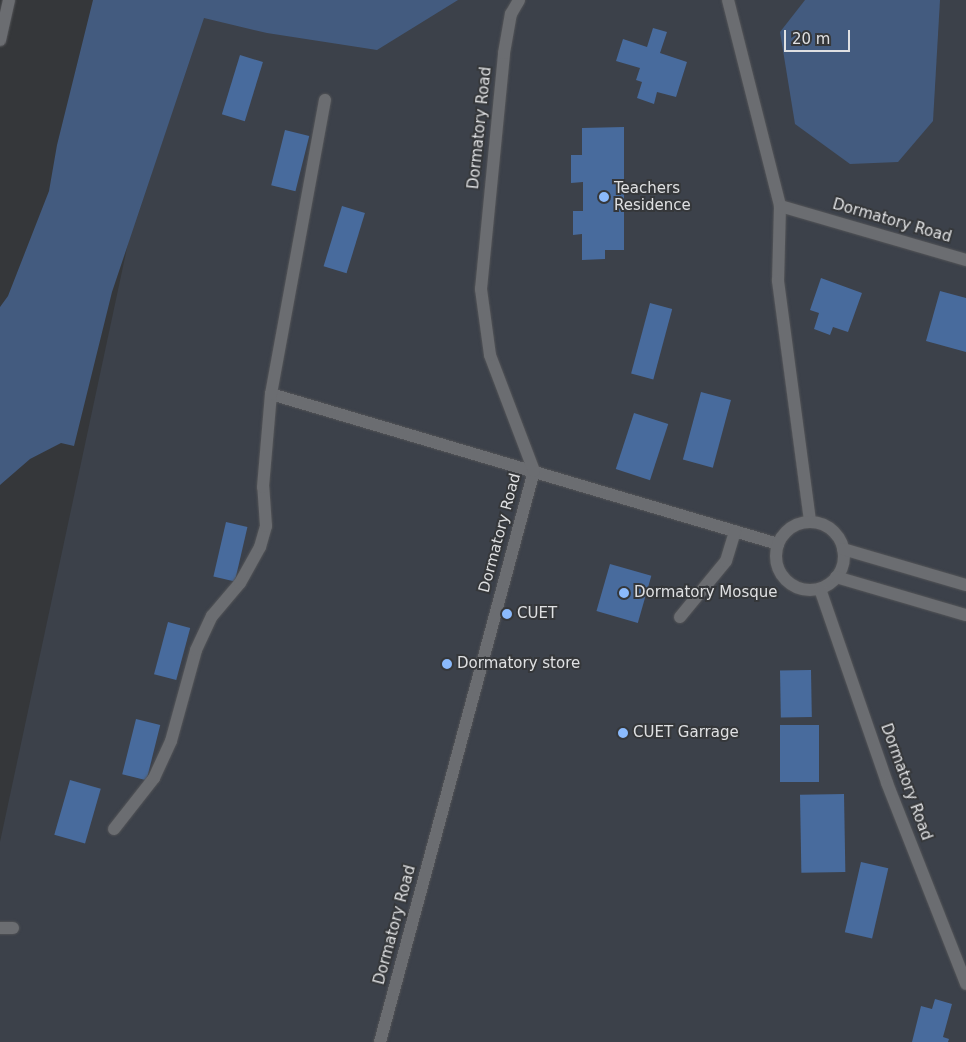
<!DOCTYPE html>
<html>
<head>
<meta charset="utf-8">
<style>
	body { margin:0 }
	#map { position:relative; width:966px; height:1042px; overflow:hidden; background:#35373a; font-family:"DejaVu Sans",sans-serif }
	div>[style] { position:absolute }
	.built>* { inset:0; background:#3c414a }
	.green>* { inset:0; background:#435b7f }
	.building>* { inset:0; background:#486b9d; transform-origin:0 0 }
	.roads { filter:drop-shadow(0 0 1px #535457) drop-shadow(0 0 1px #535457) }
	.minor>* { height:12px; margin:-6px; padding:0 6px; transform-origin:6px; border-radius:6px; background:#6b6d71 }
	.minor>.ring { margin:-6px; padding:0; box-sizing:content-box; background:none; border:12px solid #6b6d71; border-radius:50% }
	.dots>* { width:14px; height:14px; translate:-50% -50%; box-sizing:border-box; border:2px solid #35373a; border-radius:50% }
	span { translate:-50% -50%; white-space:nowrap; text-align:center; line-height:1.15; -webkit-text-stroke:4px #35373a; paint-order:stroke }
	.street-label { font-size:15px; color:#dfe0e2 }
	.poi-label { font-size:15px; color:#dfe0e2 }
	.left { translate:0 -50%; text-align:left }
	.scale { position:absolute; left:784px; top:30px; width:66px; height:22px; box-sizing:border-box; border:2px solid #dfe0e2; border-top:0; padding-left:6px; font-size:15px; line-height:18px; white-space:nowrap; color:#dfe0e2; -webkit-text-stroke:4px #35373a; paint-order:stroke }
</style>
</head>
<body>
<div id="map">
	<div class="built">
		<div style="clip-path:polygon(180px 0,966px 0,966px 1042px,0 1042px,0 842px)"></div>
	</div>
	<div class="green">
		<div style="clip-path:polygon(93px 0,458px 0,377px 50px,267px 33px,204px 18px,112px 292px,74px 446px,61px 443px,30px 459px,0 485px,0 307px,8px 296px,49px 191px,57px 145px)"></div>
		<div style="clip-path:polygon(805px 0,940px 0,933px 121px,898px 162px,850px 164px,795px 124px,780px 32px)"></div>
	</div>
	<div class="building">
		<div style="clip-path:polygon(653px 28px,667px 32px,660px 53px,687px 62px,676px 97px,657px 92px,654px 104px,637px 98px,642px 82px,636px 80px,640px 68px,616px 61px,623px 39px,647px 47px)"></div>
		<div style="left:240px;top:55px;width:24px;height:62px;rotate:17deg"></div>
		<div style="clip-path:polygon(624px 127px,624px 250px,605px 250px,605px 259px,582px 260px,582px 234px,573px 235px,573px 211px,583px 211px,583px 182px,571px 183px,571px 155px,582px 155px,582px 128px)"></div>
		<div style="left:285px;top:130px;width:25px;height:57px;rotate:14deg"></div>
		<div style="left:342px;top:206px;width:24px;height:63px;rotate:17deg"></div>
		<div style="clip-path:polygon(821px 278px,862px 293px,848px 332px,833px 327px,830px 335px,814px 329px,819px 313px,810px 310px)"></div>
		<div style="clip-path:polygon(940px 291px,966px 298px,966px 352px,926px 341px)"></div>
		<div style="left:650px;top:303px;width:23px;height:73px;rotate:15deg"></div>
		<div style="left:701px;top:392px;width:31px;height:70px;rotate:15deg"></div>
		<div style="left:634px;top:413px;width:36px;height:59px;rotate:18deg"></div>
		<div style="left:226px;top:522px;width:22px;height:56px;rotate:13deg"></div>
		<div style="left:610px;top:564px;width:43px;height:49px;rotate:16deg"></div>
		<div style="left:168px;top:622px;width:23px;height:54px;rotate:15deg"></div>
		<div style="left:811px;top:670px;width:47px;height:31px;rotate:89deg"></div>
		<div style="left:136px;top:719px;width:25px;height:57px;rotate:14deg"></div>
		<div style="left:780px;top:725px;width:39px;height:57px"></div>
		<div style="left:70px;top:780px;width:32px;height:57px;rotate:16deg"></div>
		<div style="left:844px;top:794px;width:78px;height:44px;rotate:89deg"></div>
		<div style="left:861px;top:862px;width:28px;height:72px;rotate:13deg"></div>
		<div style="clip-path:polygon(935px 999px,952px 1004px,943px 1037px,949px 1039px,948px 1042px,912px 1042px,921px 1006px,932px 1009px)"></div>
	</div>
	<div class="roads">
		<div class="minor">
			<div style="left:728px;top:0;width:212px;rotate:75.8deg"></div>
			<div style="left:780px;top:206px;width:75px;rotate:91.5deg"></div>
			<div style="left:778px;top:281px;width:243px;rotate:82.4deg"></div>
			<div style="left:0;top:40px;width:41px;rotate:-77.3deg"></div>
			<div style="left:780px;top:206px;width:194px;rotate:16.2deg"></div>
			<div style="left:271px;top:394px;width:529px;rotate:16.48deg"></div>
			<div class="ring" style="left:776px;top:522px;width:56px;height:56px"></div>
			<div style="left:843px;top:549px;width:128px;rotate:16.3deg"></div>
			<div style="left:836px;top:577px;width:135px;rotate:16.3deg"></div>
			<div style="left:820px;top:589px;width:205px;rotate:70.9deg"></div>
			<div style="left:887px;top:783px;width:216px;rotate:68.5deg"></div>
			<div style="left:680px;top:617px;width:72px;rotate:-50.6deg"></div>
			<div style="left:726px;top:561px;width:31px;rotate:-73deg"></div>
			<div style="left:114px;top:829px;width:65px;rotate:-51.9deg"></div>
			<div style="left:154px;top:778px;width:41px;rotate:-65.3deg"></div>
			<div style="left:171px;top:741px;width:94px;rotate:-74.6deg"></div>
			<div style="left:196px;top:650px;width:38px;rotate:-65deg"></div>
			<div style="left:212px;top:616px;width:43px;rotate:-49.7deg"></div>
			<div style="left:240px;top:583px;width:41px;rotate:-60.9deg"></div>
			<div style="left:260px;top:547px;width:22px;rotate:-74deg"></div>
			<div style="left:266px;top:526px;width:39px;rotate:-94deg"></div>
			<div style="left:263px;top:487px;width:93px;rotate:-85.1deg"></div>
			<div style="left:271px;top:394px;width:299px;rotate:-79.6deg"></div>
			<div style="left:0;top:928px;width:13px"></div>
			<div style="left:380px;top:1042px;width:591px;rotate:-74.91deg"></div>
			<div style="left:534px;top:471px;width:124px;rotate:-110.8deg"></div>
			<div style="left:490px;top:355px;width:67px;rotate:-97.8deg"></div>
			<div style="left:481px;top:289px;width:237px;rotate:-84.4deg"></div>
			<div style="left:504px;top:53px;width:40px;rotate:-80deg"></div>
			<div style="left:511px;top:14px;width:16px;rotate:-60deg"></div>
		</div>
	</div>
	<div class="dots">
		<div style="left:604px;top:197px;background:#8bbafc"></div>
		<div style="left:624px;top:593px;background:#8bbafc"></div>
		<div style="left:507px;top:614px;background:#8bbafc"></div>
		<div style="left:447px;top:664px;background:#8bbafc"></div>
		<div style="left:623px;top:733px;background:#8bbafc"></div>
	</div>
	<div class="street-label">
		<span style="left:480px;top:128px;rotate:-84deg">Dormatory Road</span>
		<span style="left:892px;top:221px;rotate:16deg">Dormatory Road</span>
		<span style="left:500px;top:533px;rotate:-75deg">Dormatory Road</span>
		<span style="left:906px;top:782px;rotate:70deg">Dormatory Road</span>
		<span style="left:395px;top:925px;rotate:-75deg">Dormatory Road</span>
	</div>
	<div class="poi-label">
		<span class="left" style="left:614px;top:197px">Teachers<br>Residence</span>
		<span class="left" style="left:634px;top:593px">Dormatory Mosque</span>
		<span class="left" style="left:517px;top:614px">CUET</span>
		<span class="left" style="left:457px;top:664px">Dormatory store</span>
		<span class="left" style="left:633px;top:733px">CUET Garrage</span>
	</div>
	<div class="scale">20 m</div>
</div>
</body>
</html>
